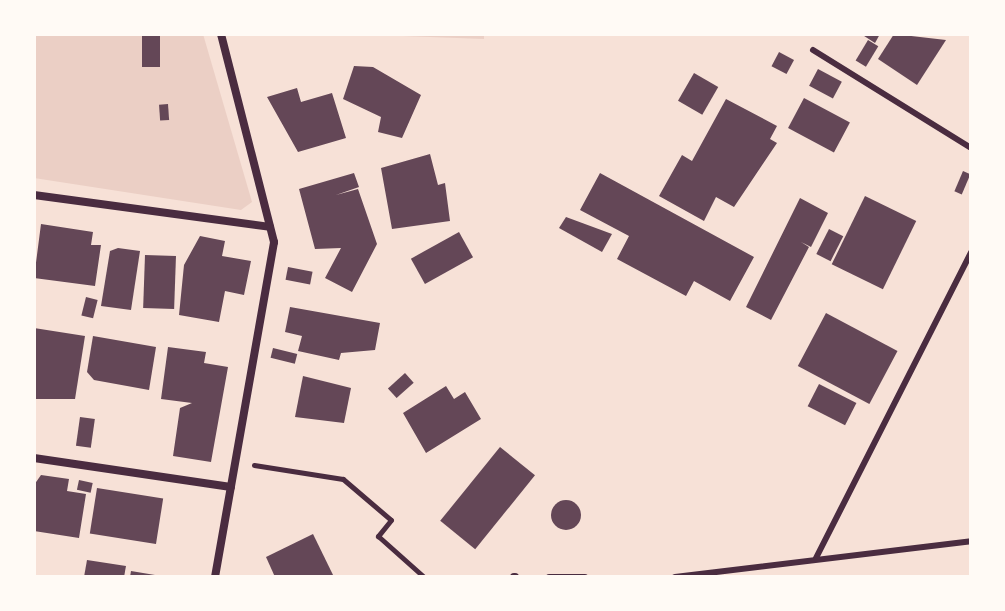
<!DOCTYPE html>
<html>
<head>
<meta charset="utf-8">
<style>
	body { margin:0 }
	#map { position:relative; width:1005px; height:611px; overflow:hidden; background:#f7e1d7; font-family:"Work Sans",sans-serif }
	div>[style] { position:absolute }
	.green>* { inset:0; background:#ebcfc5 }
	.building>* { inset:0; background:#644757; transform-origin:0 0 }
	.round { border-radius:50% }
	.path>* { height:5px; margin:-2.5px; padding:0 2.5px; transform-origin:2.5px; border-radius:2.5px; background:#4a2c40 }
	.service>* { height:6px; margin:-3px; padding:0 3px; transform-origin:3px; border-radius:3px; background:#4a2c40 }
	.minor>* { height:8px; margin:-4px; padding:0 4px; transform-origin:4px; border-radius:4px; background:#4a2c40 }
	span { translate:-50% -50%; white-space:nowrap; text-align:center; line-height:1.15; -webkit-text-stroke:8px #fffaf5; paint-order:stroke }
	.frame { position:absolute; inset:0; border:36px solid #fffaf5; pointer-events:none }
</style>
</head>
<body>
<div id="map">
	<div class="green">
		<div style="clip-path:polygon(34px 34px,203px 34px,252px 202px,241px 210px,34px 178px)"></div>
		<div style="clip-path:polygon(349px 34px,484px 34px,484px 39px)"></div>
	</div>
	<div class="building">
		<div style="left:142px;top:34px;width:18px;height:33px"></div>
		<div style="clip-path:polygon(861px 34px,880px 34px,875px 43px)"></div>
		<div style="clip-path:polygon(894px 34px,946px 40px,917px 85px,878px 59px)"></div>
		<div style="left:868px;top:40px;width:12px;height:24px;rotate:31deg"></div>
		<div style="left:779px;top:52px;width:17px;height:16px;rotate:28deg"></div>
		<div style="clip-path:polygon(354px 66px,373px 67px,421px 95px,402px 138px,378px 132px,381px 117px,343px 99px)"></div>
		<div style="left:818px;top:69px;width:27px;height:19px;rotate:28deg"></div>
		<div style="left:694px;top:73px;width:28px;height:32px;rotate:30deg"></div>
		<div style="clip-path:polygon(297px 88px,301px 102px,332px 93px,346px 138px,298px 152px,267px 97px)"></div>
		<div style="left:804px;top:98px;width:52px;height:34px;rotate:28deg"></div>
		<div style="clip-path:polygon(726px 99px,777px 126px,770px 139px,777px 143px,734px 207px,716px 197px,704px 221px,659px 196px,682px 155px,692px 161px)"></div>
		<div style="left:168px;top:104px;width:16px;height:9px;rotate:86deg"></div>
		<div style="clip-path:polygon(430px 154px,438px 185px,445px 183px,450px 221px,392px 229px,381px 168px)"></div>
		<div style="left:963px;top:171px;width:8px;height:22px;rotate:23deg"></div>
		<div style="clip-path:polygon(354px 173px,359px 187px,336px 195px,358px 189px,377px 244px,352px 292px,325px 278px,341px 248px,315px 249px,299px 189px)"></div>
		<div style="clip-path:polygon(600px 173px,754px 257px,730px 301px,694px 281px,686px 296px,617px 259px,629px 236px,580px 210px)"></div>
		<div style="left:865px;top:196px;width:57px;height:76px;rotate:26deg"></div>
		<div style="clip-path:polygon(800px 198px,828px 213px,811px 247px,801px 242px,809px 247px,771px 320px,746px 307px)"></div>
		<div style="clip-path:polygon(566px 217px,612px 234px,602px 252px,559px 228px)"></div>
		<div style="clip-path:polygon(41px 224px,93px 232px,91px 245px,101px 245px,95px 286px,34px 278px)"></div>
		<div style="left:829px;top:229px;width:16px;height:28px;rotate:27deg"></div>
		<div style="left:459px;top:232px;width:29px;height:55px;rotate:61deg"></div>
		<div style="clip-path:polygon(200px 236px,225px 241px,222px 256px,251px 261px,244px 295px,225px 291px,219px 322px,179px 315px,184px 265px)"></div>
		<div style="clip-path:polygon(118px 248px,140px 251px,131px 310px,101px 306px,110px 251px)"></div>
		<div style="left:145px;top:255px;width:31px;height:53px;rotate:2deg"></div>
		<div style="left:288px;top:267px;width:25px;height:13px;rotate:11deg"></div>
		<div style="left:86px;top:297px;width:12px;height:19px;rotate:14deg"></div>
		<div style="clip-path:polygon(290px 307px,380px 323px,375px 350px,341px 353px,339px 360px,298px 351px,302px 336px,285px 332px)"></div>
		<div style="left:826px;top:313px;width:81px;height:60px;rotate:28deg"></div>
		<div style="clip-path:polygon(34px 328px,85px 336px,75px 399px,34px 399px)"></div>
		<div style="clip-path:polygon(93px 336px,156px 347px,149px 390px,94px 380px,87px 372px)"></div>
		<div style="clip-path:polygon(168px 347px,206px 352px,204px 363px,228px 367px,211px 462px,173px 456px,180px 408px,192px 403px,161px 399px)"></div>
		<div style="left:273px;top:348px;width:25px;height:10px;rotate:14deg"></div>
		<div style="left:405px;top:373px;width:13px;height:23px;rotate:48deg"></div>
		<div style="clip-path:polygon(303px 376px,351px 388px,344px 423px,295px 417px)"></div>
		<div style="left:819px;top:384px;width:42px;height:25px;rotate:27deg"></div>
		<div style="clip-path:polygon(446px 386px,454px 399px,465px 392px,481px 419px,426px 453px,403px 413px)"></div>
		<div style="left:80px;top:417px;width:15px;height:29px;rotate:8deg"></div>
		<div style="left:500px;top:447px;width:45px;height:95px;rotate:39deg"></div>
		<div style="clip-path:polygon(41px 475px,69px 479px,67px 491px,86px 494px,79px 538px,34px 531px,34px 485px)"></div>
		<div style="left:79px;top:480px;width:14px;height:10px;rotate:12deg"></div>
		<div style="left:97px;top:488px;width:67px;height:46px;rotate:9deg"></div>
		<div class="round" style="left:551px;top:500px;width:30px;height:30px"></div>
		<div style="clip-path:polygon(313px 534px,334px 577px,275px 577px,266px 557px)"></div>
		<div style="clip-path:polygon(87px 560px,126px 566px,124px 577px,84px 577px)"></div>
		<div style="clip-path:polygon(131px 571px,155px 575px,155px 577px,130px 577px)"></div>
	</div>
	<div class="path">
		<div style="left:254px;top:465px;width:90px;rotate:8.9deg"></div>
		<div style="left:343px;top:479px;width:63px;rotate:40.5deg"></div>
		<div style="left:391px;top:520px;width:21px;rotate:129deg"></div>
		<div style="left:378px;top:536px;width:62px;rotate:41.7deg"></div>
	</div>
	<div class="service">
		<div style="left:813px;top:50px;width:186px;rotate:31.8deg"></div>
		<div style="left:816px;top:558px;width:343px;rotate:-63.1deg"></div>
		<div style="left:549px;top:577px;width:36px"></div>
		<div style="left:675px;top:577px;width:298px;rotate:-6.9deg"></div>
	</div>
	<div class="minor">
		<div style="left:34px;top:195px;width:238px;rotate:7.7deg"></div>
		<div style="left:34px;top:458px;width:199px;rotate:8.4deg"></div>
		<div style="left:215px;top:577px;width:340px;rotate:-80deg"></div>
		<div style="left:274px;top:242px;width:215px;rotate:-104.3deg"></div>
		<div style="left:514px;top:577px;width:1px"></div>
	</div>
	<div class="frame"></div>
</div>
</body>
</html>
